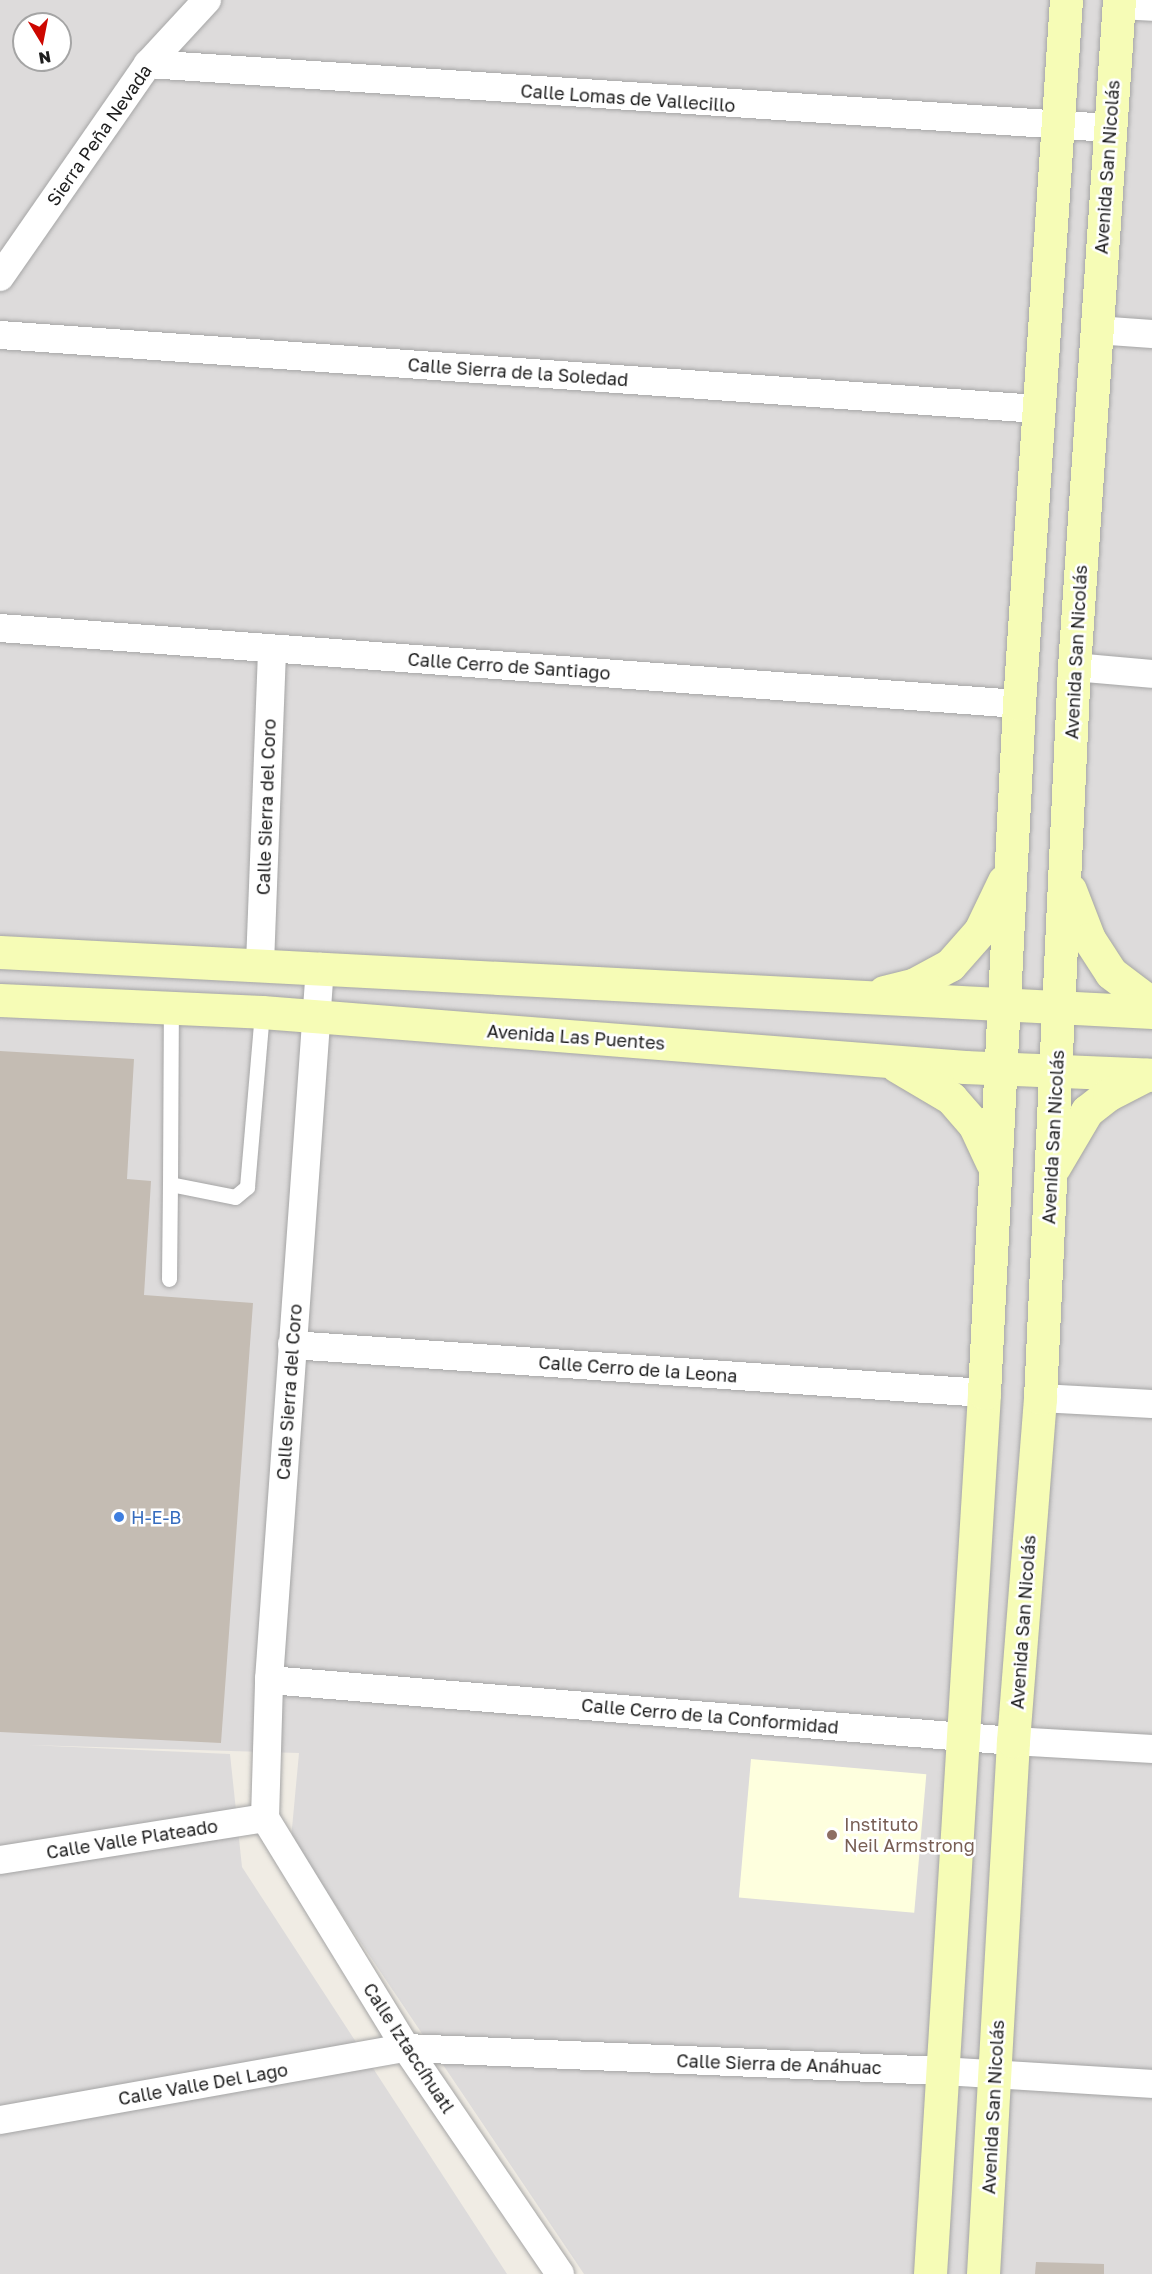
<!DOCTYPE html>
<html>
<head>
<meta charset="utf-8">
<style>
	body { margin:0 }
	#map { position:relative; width:1152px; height:2274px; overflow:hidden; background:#f0ece4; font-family:"Golos Text",sans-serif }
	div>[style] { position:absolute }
	.residential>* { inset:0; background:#dddbdb }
	.education>* { inset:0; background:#feffde; transform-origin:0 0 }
	.building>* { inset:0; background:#c4bcb3 }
	.roads { filter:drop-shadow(0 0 2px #a5a5a5) drop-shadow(0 0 2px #a5a5a5) }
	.lane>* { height:15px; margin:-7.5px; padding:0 7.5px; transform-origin:7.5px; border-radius:7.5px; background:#fff }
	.street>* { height:28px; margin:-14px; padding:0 14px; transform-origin:14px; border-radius:14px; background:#fff }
	.secondary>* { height:33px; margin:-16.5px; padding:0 16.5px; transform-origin:16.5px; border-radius:16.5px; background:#f6fcb6 }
	.dots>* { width:16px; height:16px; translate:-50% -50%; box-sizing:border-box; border:3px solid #fff; border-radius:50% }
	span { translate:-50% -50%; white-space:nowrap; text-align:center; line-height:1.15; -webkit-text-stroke:5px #fff; paint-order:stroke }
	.street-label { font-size:18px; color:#1e1e1e }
	.shop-label { font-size:18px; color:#366cbe }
	.left { translate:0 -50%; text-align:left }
	.education-label { font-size:18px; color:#785e54 }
	.north { position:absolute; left:12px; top:12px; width:60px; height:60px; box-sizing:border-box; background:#fff; border:2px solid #a5a5a5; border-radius:50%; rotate:170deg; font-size:16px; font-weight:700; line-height:24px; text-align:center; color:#1e1e1e }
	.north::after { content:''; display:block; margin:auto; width:21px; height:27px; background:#cd0700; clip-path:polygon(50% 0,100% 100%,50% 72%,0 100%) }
</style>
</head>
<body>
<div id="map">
	<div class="residential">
		<div style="clip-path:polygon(evenodd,0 0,1152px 0,1152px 2274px,584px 2274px,291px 1839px,299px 1753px,28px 1745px,230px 1754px,242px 1867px,507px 2274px,0 2274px,0 0,24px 24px,60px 24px,60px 60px,24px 60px,24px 24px)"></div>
	</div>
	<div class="education">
		<div style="left:751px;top:1759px;width:176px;height:139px;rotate:5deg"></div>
	</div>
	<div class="building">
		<div style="clip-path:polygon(0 1051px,134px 1059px,127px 1179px,151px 1181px,144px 1295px,253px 1303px,221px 1743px,0 1732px)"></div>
		<div style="clip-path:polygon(1036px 2262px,1104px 2264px,1104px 2274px,1035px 2274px)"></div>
	</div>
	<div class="roads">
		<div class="lane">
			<div style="left:170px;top:1184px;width:176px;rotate:-89.7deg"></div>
			<div style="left:169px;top:1279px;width:95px;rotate:-89.4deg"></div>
			<div style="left:170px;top:1184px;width:66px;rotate:11.3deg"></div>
			<div style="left:235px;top:1197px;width:16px;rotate:-40deg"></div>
			<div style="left:247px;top:1187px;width:176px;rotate:-85.1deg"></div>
		</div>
		<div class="street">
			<div style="left:1119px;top:5px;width:33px;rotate:3deg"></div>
			<div style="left:148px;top:64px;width:962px;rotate:3.81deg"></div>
			<div style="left:0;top:277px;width:259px;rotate:-55.2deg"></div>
			<div style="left:148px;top:64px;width:87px;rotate:-47.3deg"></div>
			<div style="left:1096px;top:330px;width:56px;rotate:4.1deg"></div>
			<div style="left:0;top:335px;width:1040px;rotate:4.08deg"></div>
			<div style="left:0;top:628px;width:1022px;rotate:4.27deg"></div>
			<div style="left:1074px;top:667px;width:78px;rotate:5.1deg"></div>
			<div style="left:260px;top:964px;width:315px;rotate:-87.8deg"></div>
			<div style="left:292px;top:1345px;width:694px;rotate:3.97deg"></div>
			<div style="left:1040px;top:1398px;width:112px;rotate:3.1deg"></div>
			<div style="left:269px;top:1680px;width:746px;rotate:4.69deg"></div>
			<div style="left:1013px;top:1741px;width:139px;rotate:3.3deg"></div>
			<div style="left:265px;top:1818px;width:138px;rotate:-88.3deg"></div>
			<div style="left:269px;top:1680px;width:715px;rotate:-85.91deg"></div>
			<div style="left:265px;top:1818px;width:270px;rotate:58.5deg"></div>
			<div style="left:406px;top:2048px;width:273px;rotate:55.7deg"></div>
			<div style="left:0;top:1860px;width:268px;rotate:-9deg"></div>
			<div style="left:0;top:2120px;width:412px;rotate:-10.1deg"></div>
			<div style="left:406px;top:2048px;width:536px;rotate:2.46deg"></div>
			<div style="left:942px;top:2071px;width:210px;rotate:3.5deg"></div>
		</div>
		<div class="secondary">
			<div style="left:1070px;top:890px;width:53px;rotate:68.8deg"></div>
			<div style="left:1089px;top:939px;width:40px;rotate:57.1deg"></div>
			<div style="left:1111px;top:973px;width:51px;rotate:37.1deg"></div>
			<div style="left:0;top:952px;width:1154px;rotate:2.98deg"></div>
			<div style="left:884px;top:992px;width:30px;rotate:-14deg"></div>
			<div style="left:913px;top:985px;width:42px;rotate:-28.4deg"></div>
			<div style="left:950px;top:965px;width:45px;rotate:-48.6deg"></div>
			<div style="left:980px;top:931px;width:55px;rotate:-64.4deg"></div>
			<div style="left:0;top:1000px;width:262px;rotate:2.6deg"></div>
			<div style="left:262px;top:1012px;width:705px;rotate:4.47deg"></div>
			<div style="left:965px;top:1067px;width:187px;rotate:2.4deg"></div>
			<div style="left:897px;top:1066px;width:63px;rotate:30.7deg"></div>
			<div style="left:951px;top:1098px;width:37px;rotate:49deg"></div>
			<div style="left:975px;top:1126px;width:40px;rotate:65deg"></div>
			<div style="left:1054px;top:1167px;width:65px;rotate:-59.5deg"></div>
			<div style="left:1087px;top:1111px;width:28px;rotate:-38deg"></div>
			<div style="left:1109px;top:1094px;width:42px;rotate:-27.2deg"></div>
			<div style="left:930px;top:2274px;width:883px;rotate:-86.49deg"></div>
			<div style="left:984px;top:1393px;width:690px;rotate:-87.09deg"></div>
			<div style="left:1019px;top:704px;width:706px;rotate:-86.18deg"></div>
			<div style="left:983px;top:2274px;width:534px;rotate:-86.78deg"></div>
			<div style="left:1013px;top:1741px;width:344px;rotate:-85.5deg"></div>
			<div style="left:1040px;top:1398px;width:732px;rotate:-87.34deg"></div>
			<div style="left:1074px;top:667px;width:669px;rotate:-86.14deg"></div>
		</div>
	</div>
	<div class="dots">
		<div style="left:119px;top:1517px;background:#3f7fe0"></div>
		<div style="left:832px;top:1835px;background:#8d6e63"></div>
	</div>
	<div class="street-label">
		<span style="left:628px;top:98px;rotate:4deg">Calle Lomas de Vallecillo</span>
		<span style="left:99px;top:135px;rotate:-55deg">Sierra Peña Nevada</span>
		<span style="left:1107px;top:167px;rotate:-86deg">Avenida San Nicolás</span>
		<span style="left:518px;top:372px;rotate:4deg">Calle Sierra de la Soledad</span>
		<span style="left:1076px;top:652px;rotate:-87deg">Avenida San Nicolás</span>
		<span style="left:509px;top:666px;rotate:4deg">Calle Cerro de Santiago</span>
		<span style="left:266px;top:807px;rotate:-88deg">Calle Sierra del Coro</span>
		<span style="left:576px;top:1037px;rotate:4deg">Avenida Las Puentes</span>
		<span style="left:1053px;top:1137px;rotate:-87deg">Avenida San Nicolás</span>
		<span style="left:638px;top:1369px;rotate:4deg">Calle Cerro de la Leona</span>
		<span style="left:289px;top:1392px;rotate:-86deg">Calle Sierra del Coro</span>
		<span style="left:1023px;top:1622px;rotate:-86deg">Avenida San Nicolás</span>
		<span style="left:710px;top:1716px;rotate:5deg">Calle Cerro de la Conformidad</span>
		<span style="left:132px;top:1839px;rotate:-9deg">Calle Valle Plateado</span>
		<span style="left:409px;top:2048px;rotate:57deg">Calle Iztaccíhuatl</span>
		<span style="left:779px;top:2064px;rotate:2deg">Calle Sierra de Anáhuac</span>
		<span style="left:203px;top:2084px;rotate:-10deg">Calle Valle Del Lago</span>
		<span style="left:993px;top:2107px;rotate:-87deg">Avenida San Nicolás</span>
	</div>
	<div class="shop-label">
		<span class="left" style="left:131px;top:1517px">H-E-B</span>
	</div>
	<div class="education-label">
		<span class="left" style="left:844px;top:1835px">Instituto<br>Neil Armstrong</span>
	</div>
	<div class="north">N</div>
</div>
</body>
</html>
